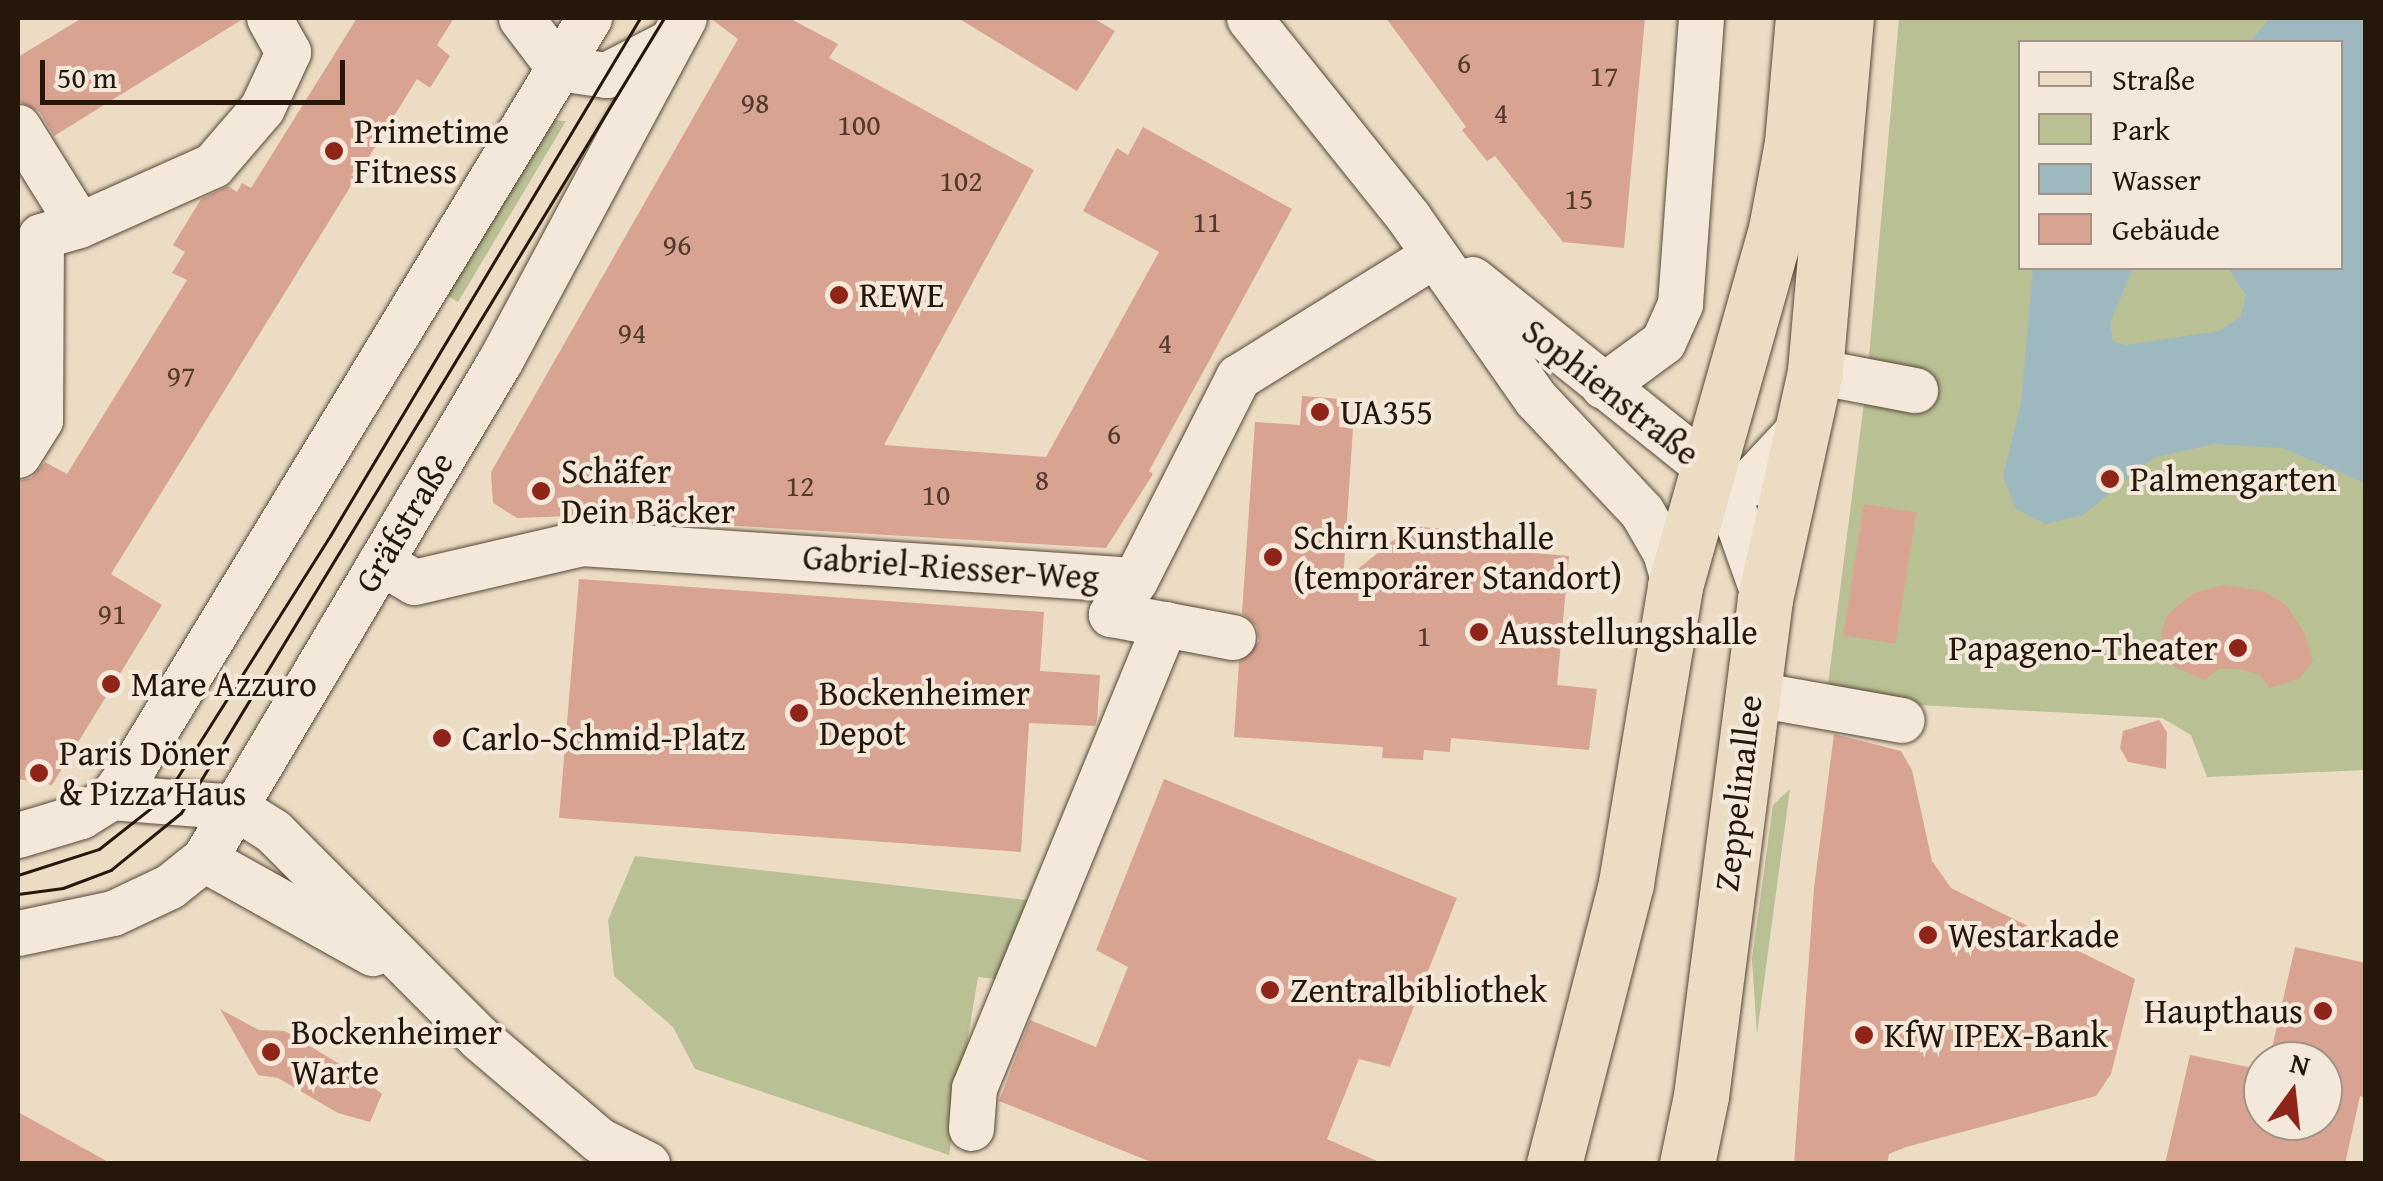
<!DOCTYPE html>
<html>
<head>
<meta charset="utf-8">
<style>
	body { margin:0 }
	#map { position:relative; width:2383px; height:1181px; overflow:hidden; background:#ecdcc4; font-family:"Gentium Book Plus",serif }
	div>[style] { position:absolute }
	.green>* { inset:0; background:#b9c094 }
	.water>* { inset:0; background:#9db9bf }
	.building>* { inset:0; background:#d8a491; transform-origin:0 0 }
	.roads { filter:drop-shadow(0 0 2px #574838) drop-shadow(0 0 2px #574838) }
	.minor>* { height:45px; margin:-22.5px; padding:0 22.5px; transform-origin:22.5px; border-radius:22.5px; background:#f3e8d9 }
	.major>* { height:55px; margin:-27.5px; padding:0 27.5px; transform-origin:27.5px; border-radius:27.5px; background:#ecdcc4 }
	.tram>* { height:2.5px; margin:-1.25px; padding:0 1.25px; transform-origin:1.25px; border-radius:1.25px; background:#25170a }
	.dots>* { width:28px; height:28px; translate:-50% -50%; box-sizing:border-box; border:5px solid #f3e8d9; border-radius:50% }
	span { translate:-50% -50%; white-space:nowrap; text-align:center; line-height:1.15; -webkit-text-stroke:8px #f3e8d9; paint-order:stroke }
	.number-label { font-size:30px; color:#523a2c }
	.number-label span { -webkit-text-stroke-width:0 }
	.poi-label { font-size:35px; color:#25170a }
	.left { translate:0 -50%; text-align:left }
	.right { translate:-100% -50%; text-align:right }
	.street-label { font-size:35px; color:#25170a }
	.frame { position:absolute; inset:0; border:20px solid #25170a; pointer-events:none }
	.legend { position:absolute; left:2018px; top:40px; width:325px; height:230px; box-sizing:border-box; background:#f3e8d9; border:2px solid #a19486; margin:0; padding:12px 18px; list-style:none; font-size:30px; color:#25170a }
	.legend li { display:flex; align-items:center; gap:20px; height:50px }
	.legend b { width:50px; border:2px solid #a19486 }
	.north { position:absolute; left:2243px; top:1041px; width:100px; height:100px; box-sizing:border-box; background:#f3e8d9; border:2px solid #a19486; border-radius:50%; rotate:15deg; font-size:28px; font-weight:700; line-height:40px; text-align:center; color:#25170a }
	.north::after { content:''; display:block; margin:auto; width:35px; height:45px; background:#8f2418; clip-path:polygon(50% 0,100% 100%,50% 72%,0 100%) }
	.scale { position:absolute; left:40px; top:60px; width:305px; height:45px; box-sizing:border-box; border:5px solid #25170a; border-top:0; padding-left:12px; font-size:30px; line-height:35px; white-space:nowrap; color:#25170a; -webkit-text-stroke:8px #f3e8d9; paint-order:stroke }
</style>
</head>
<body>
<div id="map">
	<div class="green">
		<div style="clip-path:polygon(evenodd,1899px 18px,2365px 18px,2365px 770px,2207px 777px,2191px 735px,2162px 718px,1826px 700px,1867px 379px,1899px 18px,2020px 42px,2340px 42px,2340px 268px,2020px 268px,2020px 42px)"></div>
		<div style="clip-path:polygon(552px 120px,566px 121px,458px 302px,445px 294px)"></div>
		<div style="clip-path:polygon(1790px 789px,1757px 1034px,1752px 959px,1773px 805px)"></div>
		<div style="clip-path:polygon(635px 856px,1027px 900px,996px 979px,978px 977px,949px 1155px,695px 1069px,673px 1027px,614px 976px,608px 920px)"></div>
	</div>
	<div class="water">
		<div style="clip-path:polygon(2270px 18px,2365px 18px,2365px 483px,2283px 448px,2214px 444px,2153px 458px,2083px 515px,2045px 524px,2015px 508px,2003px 476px,2021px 403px,2033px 268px,2133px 268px,2110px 323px,2113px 341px,2126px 345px,2219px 331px,2241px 316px,2246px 295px,2228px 268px,2340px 268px,2340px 42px,2250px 42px)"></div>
	</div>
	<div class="building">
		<div style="clip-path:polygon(82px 18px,243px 18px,243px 19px,54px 136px,40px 112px,18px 101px,18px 57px)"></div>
		<div style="clip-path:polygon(357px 18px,454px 18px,437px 45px,450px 56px,430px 88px,417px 79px,111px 574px,162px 605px,52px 785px,18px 779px,18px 481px,31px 478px,45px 462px,67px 474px,187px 280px,172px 273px,185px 252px,173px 245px,201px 199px,228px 186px,237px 192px,242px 183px,251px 188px)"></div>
		<div style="clip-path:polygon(710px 18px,789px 18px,838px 44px,829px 58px,1034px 170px,884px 445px,1046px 457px,1159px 252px,1083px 211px,1117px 148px,1128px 155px,1143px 127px,1292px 209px,1149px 471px,1153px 474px,1106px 548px,570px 516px,517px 518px,493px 503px,491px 472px,738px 39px)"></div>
		<div style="clip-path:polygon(958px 18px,1093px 18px,1115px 31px,1077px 91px)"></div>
		<div style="clip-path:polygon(1386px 18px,1645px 18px,1624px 248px,1563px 242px,1495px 156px,1487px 161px,1462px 130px,1466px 127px)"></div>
		<div style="clip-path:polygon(1302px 396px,1341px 399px,1339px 427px,1353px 428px,1343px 581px,1411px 526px,1511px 535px,1509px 551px,1569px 556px,1557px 685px,1597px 689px,1589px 750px,1451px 738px,1450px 752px,1424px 750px,1423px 760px,1382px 758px,1383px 747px,1234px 737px,1239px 662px,1259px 641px,1257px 627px,1242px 613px,1255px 422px,1300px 425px)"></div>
		<div style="left:1864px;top:504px;width:53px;height:133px;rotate:9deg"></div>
		<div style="clip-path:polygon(579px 579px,1044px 612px,1040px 671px,1100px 675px,1097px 720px,1095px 726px,1029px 723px,1021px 852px,559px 818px)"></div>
		<div style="clip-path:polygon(2222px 585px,2264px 591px,2286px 605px,2304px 632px,2313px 661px,2299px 679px,2269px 688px,2259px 674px,2238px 669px,2219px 669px,2204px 680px,2173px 666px,2161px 634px,2167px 615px,2194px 593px)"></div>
		<div style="clip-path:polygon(2159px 720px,2167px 732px,2166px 769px,2128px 762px,2120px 748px,2123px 731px)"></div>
		<div style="clip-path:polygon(1834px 734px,1901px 751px,1912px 770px,1932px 861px,1951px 888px,2135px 979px,2111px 1074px,2096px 1096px,1906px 1147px,1889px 1154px,1887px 1164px,1794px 1164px,1814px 888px)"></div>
		<div style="clip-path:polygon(1164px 779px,1457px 898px,1390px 1067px,1359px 1059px,1327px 1139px,1384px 1164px,1156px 1164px,999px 1101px,1030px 1020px,1096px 1047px,1128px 967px,1096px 950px)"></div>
		<div style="clip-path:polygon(2295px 947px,2366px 963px,2366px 1098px,2360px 1096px,2345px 1164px,2165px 1164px,2190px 1055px,2263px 1070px,2263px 1121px,2323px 1121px,2323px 1061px,2269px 1061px)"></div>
		<div style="clip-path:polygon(220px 1009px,259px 1030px,285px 1031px,356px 1074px,382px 1094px,370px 1122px,338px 1113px,278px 1078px,258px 1075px)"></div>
		<div style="clip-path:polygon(18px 1112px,112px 1164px,18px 1164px)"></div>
	</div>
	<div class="roads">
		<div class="minor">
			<div style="left:521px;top:18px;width:63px;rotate:52.8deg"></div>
			<div style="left:559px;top:68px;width:48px;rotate:8.5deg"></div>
			<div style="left:606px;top:75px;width:72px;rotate:-27.3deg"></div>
			<div style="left:1249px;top:18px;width:256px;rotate:51.3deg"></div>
			<div style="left:1409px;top:218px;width:220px;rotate:55deg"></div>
			<div style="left:1535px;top:398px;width:156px;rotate:46.8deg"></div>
			<div style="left:1642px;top:512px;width:46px;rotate:60.1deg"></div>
			<div style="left:1665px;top:552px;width:35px;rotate:74deg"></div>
			<div style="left:18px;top:127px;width:115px;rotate:58.1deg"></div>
			<div style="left:79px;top:225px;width:40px;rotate:164deg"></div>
			<div style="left:41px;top:236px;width:184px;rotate:90.3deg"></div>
			<div style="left:40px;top:420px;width:41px;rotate:122.2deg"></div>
			<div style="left:79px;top:225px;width:147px;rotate:-24.1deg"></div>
			<div style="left:213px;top:165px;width:75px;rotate:-49.3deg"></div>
			<div style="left:262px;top:108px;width:62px;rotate:-65.1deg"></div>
			<div style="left:288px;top:52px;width:39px;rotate:-119deg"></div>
			<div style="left:1472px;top:279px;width:299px;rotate:38.7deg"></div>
			<div style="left:1705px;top:466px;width:37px;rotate:52deg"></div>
			<div style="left:1728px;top:495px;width:110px;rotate:70.4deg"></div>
			<div style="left:1815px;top:371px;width:102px;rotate:10.8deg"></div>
			<div style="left:1603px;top:386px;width:74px;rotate:-36.3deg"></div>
			<div style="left:1663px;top:342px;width:42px;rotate:-65.9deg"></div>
			<div style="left:1680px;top:304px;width:287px;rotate:-85.8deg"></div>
			<div style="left:1700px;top:501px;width:51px;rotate:-19.5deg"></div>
			<div style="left:1748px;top:484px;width:82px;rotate:-47deg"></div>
			<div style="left:380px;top:562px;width:39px;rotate:30deg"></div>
			<div style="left:414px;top:582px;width:171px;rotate:-13.1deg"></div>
			<div style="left:581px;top:543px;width:555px;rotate:3.82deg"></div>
			<div style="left:1135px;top:580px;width:228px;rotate:-63.1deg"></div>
			<div style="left:1238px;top:377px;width:231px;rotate:-31.9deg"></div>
			<div style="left:1135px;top:580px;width:42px;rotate:125.2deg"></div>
			<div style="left:1111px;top:614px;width:124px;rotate:10.7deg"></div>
			<div style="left:1750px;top:693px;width:154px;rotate:10.1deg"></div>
			<div style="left:111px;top:797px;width:124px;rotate:4.6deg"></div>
			<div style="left:235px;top:807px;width:45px;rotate:32.3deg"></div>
			<div style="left:273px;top:831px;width:291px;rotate:45.1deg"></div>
			<div style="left:478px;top:1037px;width:159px;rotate:40.4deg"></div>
			<div style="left:599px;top:1140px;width:54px;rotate:26.6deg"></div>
			<div style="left:18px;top:835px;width:66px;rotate:-16.8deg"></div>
			<div style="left:81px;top:816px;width:36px;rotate:-32deg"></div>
			<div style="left:111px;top:797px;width:39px;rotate:-53deg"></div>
			<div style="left:134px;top:766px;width:876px;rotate:-58.69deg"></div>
			<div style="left:204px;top:859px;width:193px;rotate:29.2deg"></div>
			<div style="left:18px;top:933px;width:97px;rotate:-11.9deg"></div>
			<div style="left:113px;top:913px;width:63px;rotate:-25.3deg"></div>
			<div style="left:170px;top:886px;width:43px;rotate:-38.5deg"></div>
			<div style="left:204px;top:859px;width:582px;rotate:-59.29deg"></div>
			<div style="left:501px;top:359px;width:387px;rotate:-61.8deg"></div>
			<div style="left:971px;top:1128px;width:40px;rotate:-85.7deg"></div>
			<div style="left:974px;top:1088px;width:502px;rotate:-67.63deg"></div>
		</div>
		<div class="major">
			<div style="left:1554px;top:1164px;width:290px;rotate:-75.6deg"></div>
			<div style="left:1626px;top:883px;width:301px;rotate:-80.6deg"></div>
			<div style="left:1675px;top:586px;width:371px;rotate:-74.2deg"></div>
			<div style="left:1776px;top:229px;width:87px;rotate:-79.5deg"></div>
			<div style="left:1792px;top:143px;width:125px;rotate:-85deg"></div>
			<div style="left:1687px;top:1164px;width:69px;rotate:-78.4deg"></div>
			<div style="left:1701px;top:1096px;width:501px;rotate:-82.66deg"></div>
			<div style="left:1765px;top:599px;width:233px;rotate:-77.6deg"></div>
			<div style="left:1815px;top:371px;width:354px;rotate:-85deg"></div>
		</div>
	</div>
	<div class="tram">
		<div style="left:18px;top:875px;width:85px;rotate:-17.8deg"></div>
		<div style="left:99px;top:849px;width:84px;rotate:-38.2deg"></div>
		<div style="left:165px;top:797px;width:309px;rotate:-57.7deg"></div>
		<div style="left:330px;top:536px;width:604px;rotate:-59.1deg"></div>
		<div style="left:18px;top:894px;width:45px;rotate:-7.6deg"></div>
		<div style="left:63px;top:888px;width:51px;rotate:-20.6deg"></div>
		<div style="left:111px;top:870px;width:90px;rotate:-39.2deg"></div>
		<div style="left:181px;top:813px;width:930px;rotate:-58.72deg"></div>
	</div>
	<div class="dots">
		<div style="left:334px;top:151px;background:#8f2418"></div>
		<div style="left:839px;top:295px;background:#8f2418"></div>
		<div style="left:1320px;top:412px;background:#8f2418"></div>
		<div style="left:2110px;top:479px;background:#8f2418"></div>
		<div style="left:541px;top:491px;background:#8f2418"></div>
		<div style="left:1273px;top:557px;background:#8f2418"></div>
		<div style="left:1479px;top:632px;background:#8f2418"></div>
		<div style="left:2238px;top:648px;background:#8f2418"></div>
		<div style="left:111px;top:684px;background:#8f2418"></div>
		<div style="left:799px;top:713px;background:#8f2418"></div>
		<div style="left:442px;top:738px;background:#8f2418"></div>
		<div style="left:39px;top:773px;background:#8f2418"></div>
		<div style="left:1928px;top:935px;background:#8f2418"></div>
		<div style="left:1270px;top:990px;background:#8f2418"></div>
		<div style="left:2323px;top:1011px;background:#8f2418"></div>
		<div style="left:1864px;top:1035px;background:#8f2418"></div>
		<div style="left:271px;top:1052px;background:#8f2418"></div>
	</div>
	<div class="number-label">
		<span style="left:1464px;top:62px">6</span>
		<span style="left:1604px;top:75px">17</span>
		<span style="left:755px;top:102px">98</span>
		<span style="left:1501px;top:112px">4</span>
		<span style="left:859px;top:124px">100</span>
		<span style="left:961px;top:180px">102</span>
		<span style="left:1579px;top:198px">15</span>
		<span style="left:1207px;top:221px">11</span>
		<span style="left:677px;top:244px">96</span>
		<span style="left:632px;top:332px">94</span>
		<span style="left:1165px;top:342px">4</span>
		<span style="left:181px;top:375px">97</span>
		<span style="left:1114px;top:433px">6</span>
		<span style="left:1042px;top:479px">8</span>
		<span style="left:800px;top:485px">12</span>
		<span style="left:936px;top:494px">10</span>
		<span style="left:112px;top:613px">91</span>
		<span style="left:1424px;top:635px">1</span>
	</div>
	<div class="poi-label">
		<span class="left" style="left:354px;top:151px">Primetime<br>Fitness</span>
		<span class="left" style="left:859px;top:295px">REWE</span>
		<span class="left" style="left:1340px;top:412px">UA355</span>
		<span class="left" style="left:561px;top:491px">Schäfer<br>Dein Bäcker</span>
		<span class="left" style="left:2130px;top:479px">Palmengarten</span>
		<span class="left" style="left:1293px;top:557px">Schirn Kunsthalle<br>(temporärer Standort)</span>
		<span class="left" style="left:1499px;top:632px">Ausstellungshalle</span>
		<span class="right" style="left:2218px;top:648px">Papageno-Theater</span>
		<span class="left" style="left:131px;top:684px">Mare Azzuro</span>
		<span class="left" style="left:819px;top:713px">Bockenheimer<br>Depot</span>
		<span class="left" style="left:462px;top:738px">Carlo-Schmid-Platz</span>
		<span class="left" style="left:59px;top:773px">Paris Döner<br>&amp; Pizza Haus</span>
		<span class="left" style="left:1948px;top:935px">Westarkade</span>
		<span class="left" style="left:1290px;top:990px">Zentralbibliothek</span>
		<span class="right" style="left:2303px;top:1011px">Haupthaus</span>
		<span class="left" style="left:291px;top:1052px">Bockenheimer<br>Warte</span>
		<span class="left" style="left:1884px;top:1035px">KfW IPEX-Bank</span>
	</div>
	<div class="street-label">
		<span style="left:1611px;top:392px;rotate:38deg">Sophienstraße</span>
		<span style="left:404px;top:522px;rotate:-59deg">Gräfstraße</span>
		<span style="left:951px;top:567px;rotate:4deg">Gabriel-Riesser-Weg</span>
		<span style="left:1738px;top:793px;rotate:-83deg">Zeppelinallee</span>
	</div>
	<div class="frame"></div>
	<ul class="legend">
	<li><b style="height:12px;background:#ecdcc4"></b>Straße</li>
	<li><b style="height:28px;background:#b9c094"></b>Park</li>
	<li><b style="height:28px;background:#9db9bf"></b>Wasser</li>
	<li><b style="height:28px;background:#d8a491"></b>Gebäude</li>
	</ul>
	<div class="north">N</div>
	<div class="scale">50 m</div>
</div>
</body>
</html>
